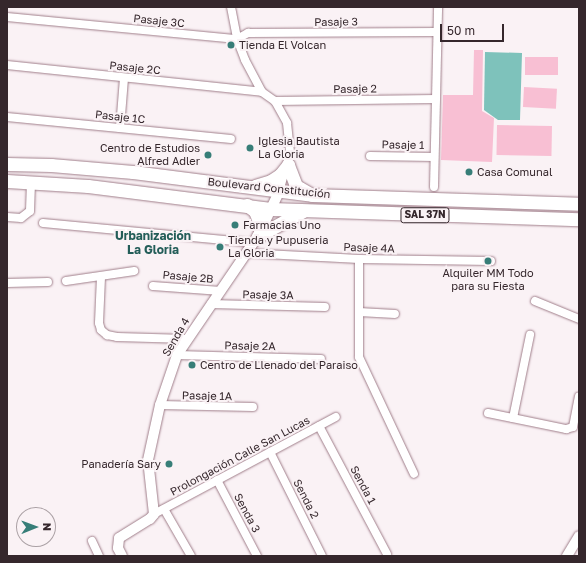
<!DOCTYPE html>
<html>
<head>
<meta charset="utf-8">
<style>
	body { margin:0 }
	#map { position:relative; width:586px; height:563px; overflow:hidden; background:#faf2f5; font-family:"Golos Text",sans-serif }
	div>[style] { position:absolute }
	.green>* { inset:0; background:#f8bfd3; transform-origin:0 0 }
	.water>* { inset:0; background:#7ec2bb }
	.roads { filter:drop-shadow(0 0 1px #a07e8a) drop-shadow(0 0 1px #a07e8a) }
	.minor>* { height:8px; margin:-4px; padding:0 4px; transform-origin:4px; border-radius:4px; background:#fff }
	.tertiary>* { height:10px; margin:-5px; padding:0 5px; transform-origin:5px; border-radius:5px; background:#fff }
	.trunk>* { height:13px; margin:-6.5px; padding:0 6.5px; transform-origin:6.5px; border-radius:6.5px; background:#fff }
	.dots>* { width:11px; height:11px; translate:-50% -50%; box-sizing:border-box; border:2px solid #faf2f5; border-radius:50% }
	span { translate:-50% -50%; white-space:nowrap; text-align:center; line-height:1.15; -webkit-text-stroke:4px #faf2f5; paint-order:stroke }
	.shield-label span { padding:1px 3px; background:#faf2f5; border:1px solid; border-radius:3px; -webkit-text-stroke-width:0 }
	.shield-label { font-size:10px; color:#35272c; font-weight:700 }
	.street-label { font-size:11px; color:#35272c }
	.poi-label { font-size:11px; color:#35272c }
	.left { translate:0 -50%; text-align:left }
	.right { translate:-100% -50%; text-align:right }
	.neighbourhood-label { font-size:12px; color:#235d58; font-weight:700 }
	.frame { position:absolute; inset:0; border:8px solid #35272c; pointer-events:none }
	.north { position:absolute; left:16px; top:507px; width:40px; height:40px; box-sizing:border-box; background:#faf2f5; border:1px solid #aba1a5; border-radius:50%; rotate:89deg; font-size:11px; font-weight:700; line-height:16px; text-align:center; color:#35272c }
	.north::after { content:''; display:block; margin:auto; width:14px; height:18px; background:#377e78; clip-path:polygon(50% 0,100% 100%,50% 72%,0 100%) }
	.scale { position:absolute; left:440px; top:24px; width:64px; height:18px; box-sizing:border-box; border:2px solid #35272c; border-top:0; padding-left:5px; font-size:12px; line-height:14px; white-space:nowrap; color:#35272c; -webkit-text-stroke:3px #faf2f5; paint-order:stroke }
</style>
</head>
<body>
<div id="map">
	<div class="green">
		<div style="clip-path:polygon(474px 50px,483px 50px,482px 111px,494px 118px,492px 162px,441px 160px,443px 95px,473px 95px)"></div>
		<div style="left:525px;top:57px;width:33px;height:18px"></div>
		<div style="left:524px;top:87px;width:33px;height:20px;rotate:3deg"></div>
		<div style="left:497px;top:125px;width:55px;height:30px;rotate:1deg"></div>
	</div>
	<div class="water">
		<div style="clip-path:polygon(485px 52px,522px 53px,520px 120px,498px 120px,484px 110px)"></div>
	</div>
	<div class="roads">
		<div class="minor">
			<div style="left:231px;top:7px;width:33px;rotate:79deg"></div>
			<div style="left:237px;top:39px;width:22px;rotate:69deg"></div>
			<div style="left:245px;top:60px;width:36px;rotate:62deg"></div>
			<div style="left:262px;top:92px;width:16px;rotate:35deg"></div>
			<div style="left:275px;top:101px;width:25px;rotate:61deg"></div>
			<div style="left:287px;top:123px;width:30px;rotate:84deg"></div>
			<div style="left:290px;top:153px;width:41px;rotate:105.8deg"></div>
			<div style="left:7px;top:17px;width:231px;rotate:5.5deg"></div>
			<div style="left:237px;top:39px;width:13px;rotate:-29deg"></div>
			<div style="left:248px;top:33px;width:189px;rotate:-0.3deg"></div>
			<div style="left:7px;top:65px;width:256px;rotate:6deg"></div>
			<div style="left:275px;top:101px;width:161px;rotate:-0.7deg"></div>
			<div style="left:7px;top:117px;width:225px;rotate:5.6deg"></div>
			<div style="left:120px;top:128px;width:50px;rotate:-85.4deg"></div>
			<div style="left:370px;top:156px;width:64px;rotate:0.9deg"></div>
			<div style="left:434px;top:187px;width:180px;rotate:-88.7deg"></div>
			<div style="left:7px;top:217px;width:14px;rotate:4deg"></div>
			<div style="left:21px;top:218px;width:11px;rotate:-38deg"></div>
			<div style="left:30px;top:211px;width:29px;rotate:-88deg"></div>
			<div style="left:43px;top:223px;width:211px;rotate:5.4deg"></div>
			<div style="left:246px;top:253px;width:113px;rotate:3deg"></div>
			<div style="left:359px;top:259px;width:132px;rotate:0.9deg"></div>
			<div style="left:359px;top:259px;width:98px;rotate:90deg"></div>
			<div style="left:359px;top:357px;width:129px;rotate:64.8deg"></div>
			<div style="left:101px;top:277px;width:46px;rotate:92.5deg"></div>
			<div style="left:99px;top:323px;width:7px;rotate:74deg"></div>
			<div style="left:101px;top:330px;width:8px;rotate:40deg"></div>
			<div style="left:107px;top:335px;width:10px;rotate:11deg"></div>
			<div style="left:117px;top:337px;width:70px;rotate:1.6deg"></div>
			<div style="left:66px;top:281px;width:69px;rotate:-8.4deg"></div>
			<div style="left:7px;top:283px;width:41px;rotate:-1.4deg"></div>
			<div style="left:153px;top:286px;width:68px;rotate:4.2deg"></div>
			<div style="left:535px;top:301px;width:48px;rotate:22.2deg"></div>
			<div style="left:211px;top:304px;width:114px;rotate:1.5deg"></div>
			<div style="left:359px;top:312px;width:36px;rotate:3deg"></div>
			<div style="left:177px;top:355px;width:144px;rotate:1.6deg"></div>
			<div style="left:160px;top:405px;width:93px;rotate:1.2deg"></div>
			<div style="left:488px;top:413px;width:80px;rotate:11.6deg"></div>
			<div style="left:566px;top:429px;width:7px;rotate:-16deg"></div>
			<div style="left:573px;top:427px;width:31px;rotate:-79deg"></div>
			<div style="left:513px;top:418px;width:85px;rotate:-78.4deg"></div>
			<div style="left:319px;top:426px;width:145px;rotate:62deg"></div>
			<div style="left:270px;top:452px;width:116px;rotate:63.4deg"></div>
			<div style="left:217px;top:480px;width:86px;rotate:62.2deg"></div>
			<div style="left:164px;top:509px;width:54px;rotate:60.1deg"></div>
			<div style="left:154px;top:514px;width:206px;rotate:-28.1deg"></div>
			<div style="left:92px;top:541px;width:17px;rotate:65deg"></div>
		</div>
		<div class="tertiary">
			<div style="left:122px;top:556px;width:9px;rotate:-117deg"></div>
			<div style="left:118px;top:548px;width:10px;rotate:-84deg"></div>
			<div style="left:119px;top:538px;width:36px;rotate:-32deg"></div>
			<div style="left:150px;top:519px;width:6px;rotate:-51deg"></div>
			<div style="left:154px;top:514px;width:54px;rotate:-96.3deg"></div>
			<div style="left:148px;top:460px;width:56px;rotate:-77.7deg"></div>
			<div style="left:160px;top:405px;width:53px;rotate:-71.2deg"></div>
			<div style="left:177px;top:355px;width:144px;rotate:-55.8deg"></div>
			<div style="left:258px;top:236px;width:49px;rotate:-64.5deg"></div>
			<div style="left:567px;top:556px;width:23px;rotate:-59deg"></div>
		</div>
		<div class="trunk">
			<div style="left:7px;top:164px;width:44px;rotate:1.3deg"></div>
			<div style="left:51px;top:165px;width:82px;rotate:4.9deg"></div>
			<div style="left:133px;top:172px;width:180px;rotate:7.3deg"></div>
			<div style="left:312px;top:195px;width:267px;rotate:1.9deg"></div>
			<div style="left:288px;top:165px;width:22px;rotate:69deg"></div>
			<div style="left:296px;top:186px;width:16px;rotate:30deg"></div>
			<div style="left:7px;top:181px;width:81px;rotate:3.5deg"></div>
			<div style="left:88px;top:186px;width:184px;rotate:7.2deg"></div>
			<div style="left:271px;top:209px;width:308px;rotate:1.9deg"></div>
			<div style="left:255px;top:186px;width:17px;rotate:-17deg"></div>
			<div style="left:271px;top:181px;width:11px;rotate:-34deg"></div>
			<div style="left:280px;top:175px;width:13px;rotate:-51deg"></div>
			<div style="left:247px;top:205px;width:10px;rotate:37deg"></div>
			<div style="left:255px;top:211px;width:11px;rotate:68deg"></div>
			<div style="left:259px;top:221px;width:9px;rotate:84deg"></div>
			<div style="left:258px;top:236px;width:51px;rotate:-29.1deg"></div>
		</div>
	</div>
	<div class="dots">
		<div style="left:231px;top:45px;background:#377e78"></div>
		<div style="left:250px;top:148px;background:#377e78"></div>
		<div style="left:208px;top:155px;background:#377e78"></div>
		<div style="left:469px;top:172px;background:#377e78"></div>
		<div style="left:235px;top:225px;background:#377e78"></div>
		<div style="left:220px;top:247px;background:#377e78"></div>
		<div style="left:488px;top:261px;background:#377e78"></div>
		<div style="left:192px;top:365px;background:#377e78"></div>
		<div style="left:169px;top:464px;background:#377e78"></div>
	</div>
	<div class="shield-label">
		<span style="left:425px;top:215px">SAL 37N</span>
	</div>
	<div class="street-label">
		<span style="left:159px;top:21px;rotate:6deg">Pasaje 3C</span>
		<span style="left:336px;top:22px;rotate:-1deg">Pasaje 3</span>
		<span style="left:135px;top:68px;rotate:6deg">Pasaje 2C</span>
		<span style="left:355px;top:89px;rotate:-1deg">Pasaje 2</span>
		<span style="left:120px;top:117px;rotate:6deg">Pasaje 1C</span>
		<span style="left:403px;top:145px;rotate:1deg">Pasaje 1</span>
		<span style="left:269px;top:188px;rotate:6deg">Boulevard Constitución</span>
		<span style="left:369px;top:248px;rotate:2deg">Pasaje 4A</span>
		<span style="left:188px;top:277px;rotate:5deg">Pasaje 2B</span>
		<span style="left:268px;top:295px;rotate:1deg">Pasaje 3A</span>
		<span style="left:176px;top:337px;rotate:-60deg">Senda 4</span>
		<span style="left:250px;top:346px;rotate:1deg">Pasaje 2A</span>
		<span style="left:207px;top:396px;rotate:1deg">Pasaje 1A</span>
		<span style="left:240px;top:456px;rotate:-28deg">Prolongación Calle San Lucas</span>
		<span style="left:363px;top:485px;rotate:62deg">Senda 1</span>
		<span style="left:306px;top:499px;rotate:63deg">Senda 2</span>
		<span style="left:247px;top:513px;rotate:62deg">Senda 3</span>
	</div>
	<div class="poi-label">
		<span class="left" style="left:239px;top:45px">Tienda El Volcan</span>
		<span class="left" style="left:258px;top:148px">Iglesia Bautista<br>La Gloria</span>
		<span class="right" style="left:200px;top:155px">Centro de Estudios<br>Alfred Adler</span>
		<span class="left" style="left:477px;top:172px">Casa Comunal</span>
		<span class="left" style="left:243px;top:225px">Farmacias Uno</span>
		<span class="left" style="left:228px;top:247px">Tienda y Pupuseria<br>La Gloria</span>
		<span style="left:488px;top:280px">Alquiler MM Todo<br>para su Fiesta</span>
		<span class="left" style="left:200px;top:365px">Centro de Llenado del Paraiso</span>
		<span class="right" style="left:161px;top:464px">Panadería Sary</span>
	</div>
	<div class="neighbourhood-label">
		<span style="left:153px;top:243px">Urbanización<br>La Gloria</span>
	</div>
	<div class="frame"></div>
	<div class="north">N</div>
	<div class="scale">50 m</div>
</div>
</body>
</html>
